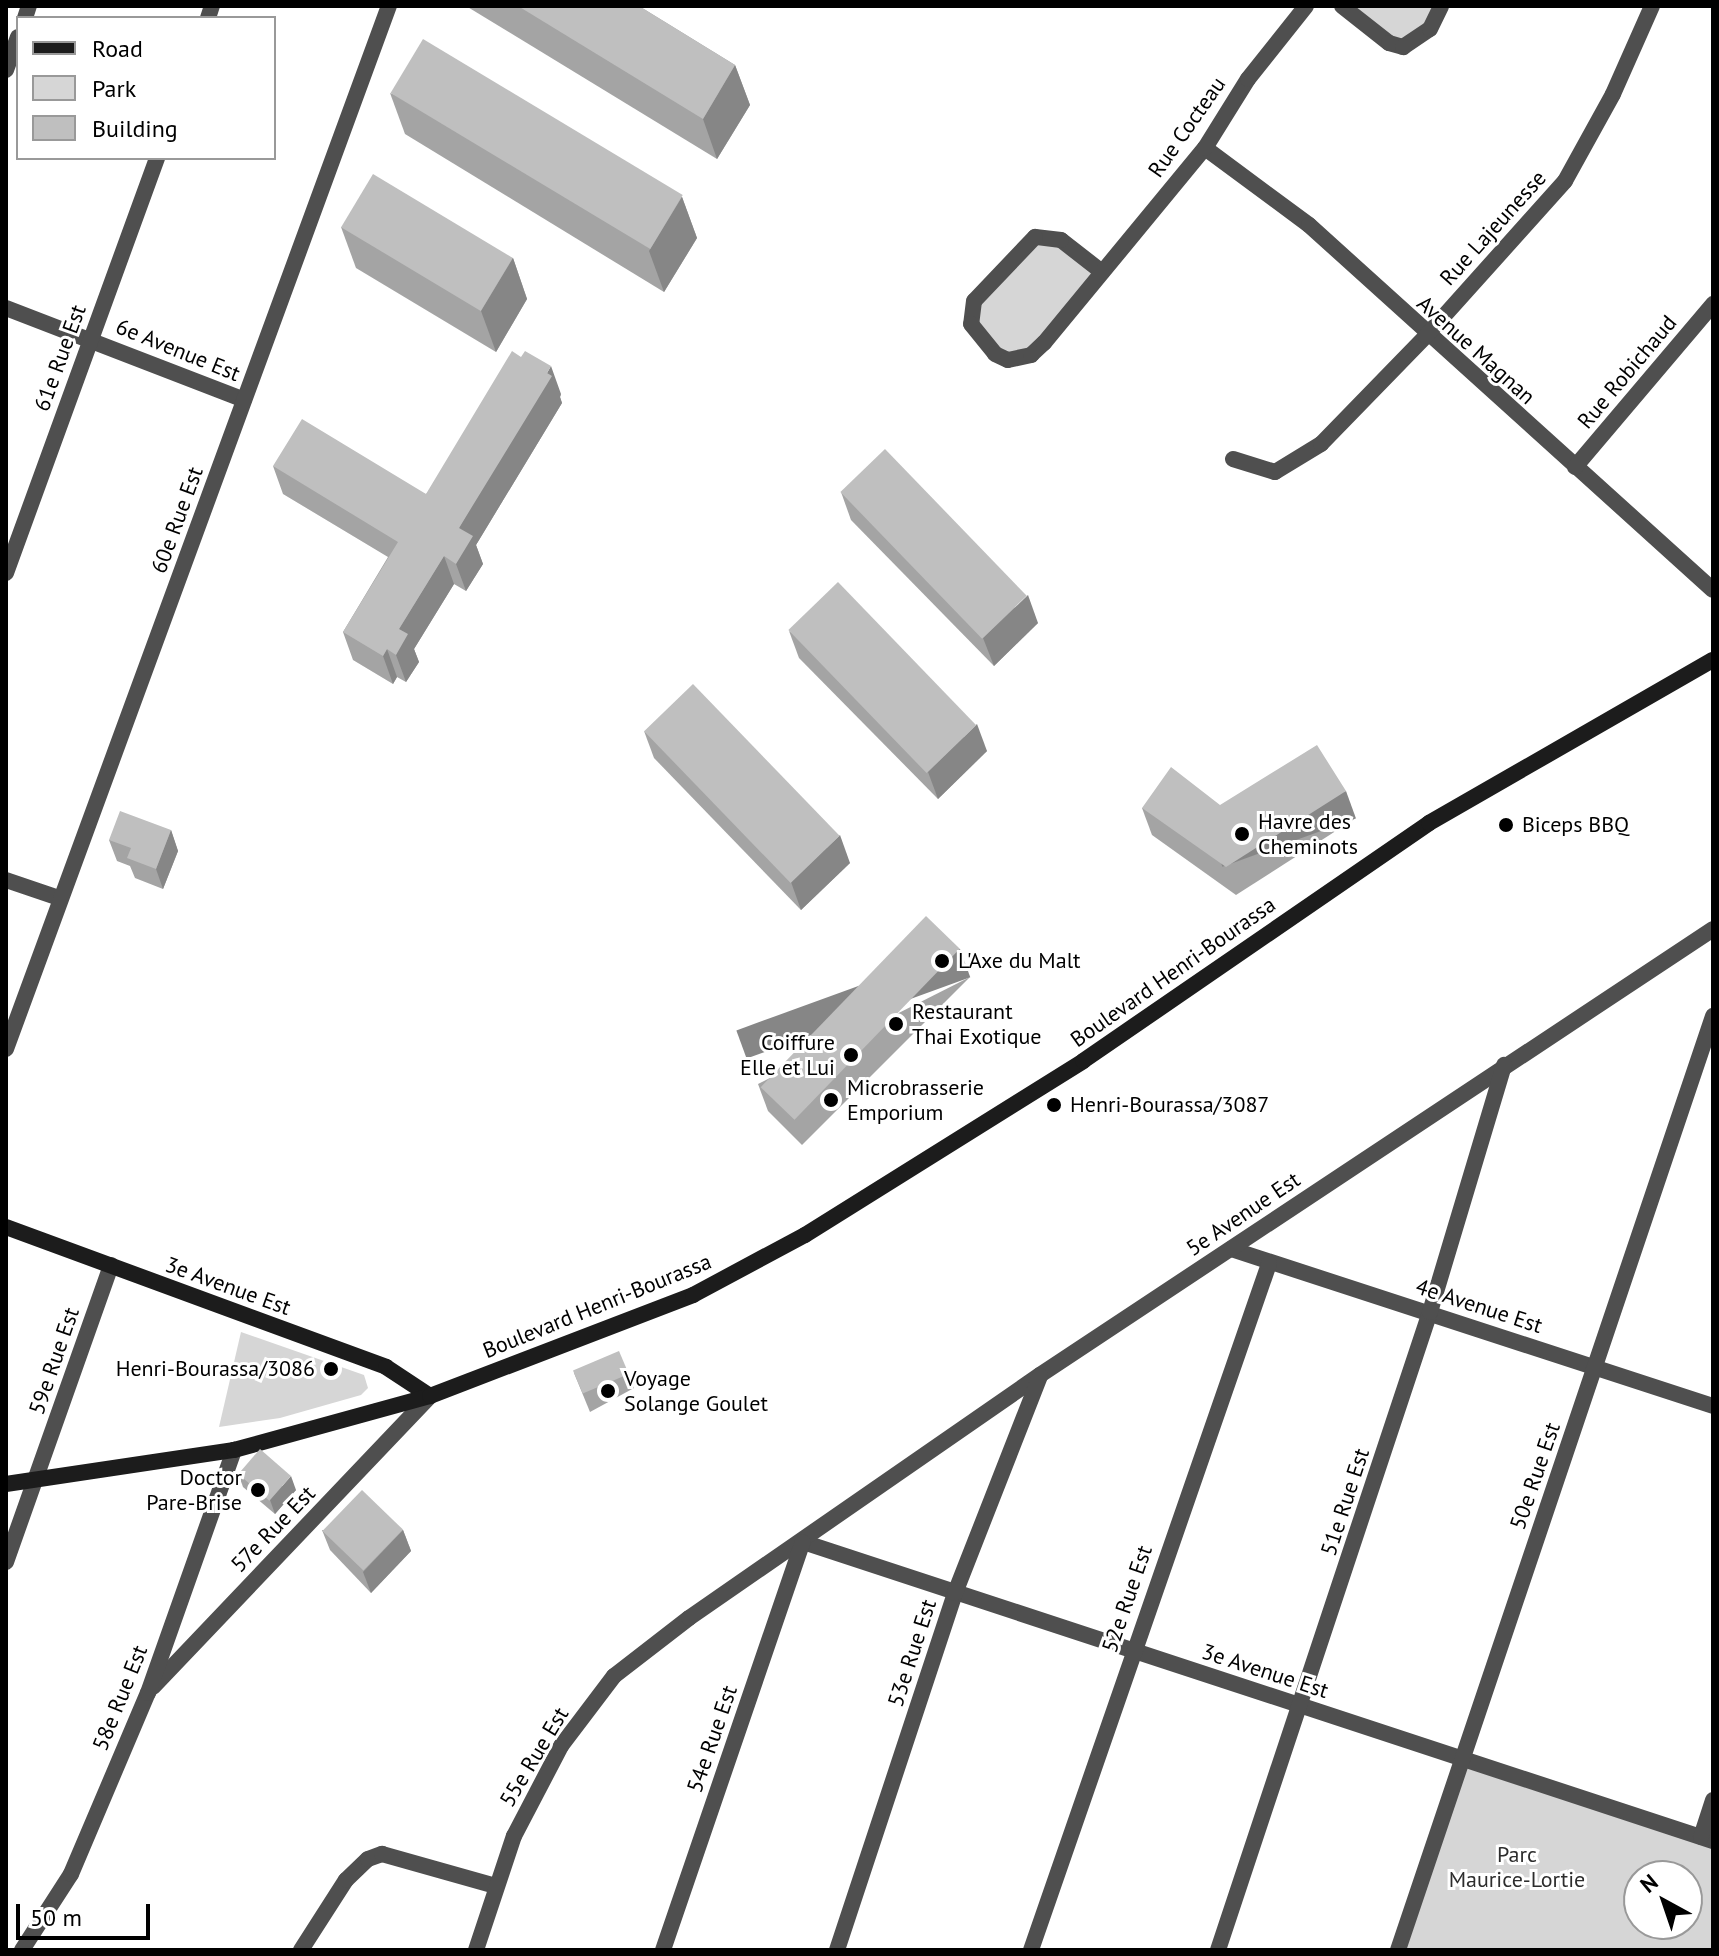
<!DOCTYPE html>
<html>
<head>
<meta charset="utf-8">
<style>
	body { margin:0 }
	#map { position:relative; width:1719px; height:1956px; overflow:hidden; background:#fff; font-family:"PT Sans",sans-serif }
	div>[style] { position:absolute }
	.green>* { inset:0; background:#d6d6d6 }
	.street>* { height:16px; margin:-8px; padding:0 8px; transform-origin:8px; border-radius:8px; background:#4f4f4f }
	.secondary>* { height:16px; margin:-8px; padding:0 8px; transform-origin:8px; border-radius:8px; background:#1c1c1c }
	.wall>* { inset:0; background:#a4a4a4 }
	.shaded-wall>* { inset:0; background:#868686; transform-origin:0 0 }
	.building>* { inset:0; background:#bfbfbf; transform-origin:0 0 }
	.dots>* { width:22px; height:22px; translate:-50% -50%; box-sizing:border-box; border:4px solid #fff; border-radius:50% }
	span { translate:-50% -50%; white-space:nowrap; text-align:center; line-height:1.15; -webkit-text-stroke:6px #fff; paint-order:stroke }
	.street-label { font-size:22px; color:#000 }
	.poi-label { font-size:22px; color:#000 }
	.left { translate:0 -50%; text-align:left }
	.right { translate:-100% -50%; text-align:right }
	.park-label { font-size:22px; color:#2d2d2d }
	.frame { position:absolute; inset:0; border:8px solid #000; pointer-events:none }
	.legend { position:absolute; left:16px; top:16px; width:260px; height:144px; box-sizing:border-box; background:#fff; border:2px solid #999; margin:0; padding:10px 14px; list-style:none; font-size:24px; color:#000 }
	.legend li { display:flex; align-items:center; gap:16px; height:40px }
	.legend b { width:40px; border:2px solid #999 }
	.north { position:absolute; left:1623px; top:1860px; width:80px; height:80px; box-sizing:border-box; background:#fff; border:2px solid #999; border-radius:50%; rotate:320deg; font-size:22px; font-weight:700; line-height:32px; text-align:center; color:#000 }
	.north::after { content:''; display:block; margin:auto; width:28px; height:36px; background:#000; clip-path:polygon(50% 0,100% 100%,50% 72%,0 100%) }
	.scale { position:absolute; left:16px; top:1904px; width:134px; height:36px; box-sizing:border-box; border:4px solid #000; border-top:0; padding-left:10px; font-size:24px; line-height:28px; white-space:nowrap; color:#000; -webkit-text-stroke:6px #fff; paint-order:stroke }
</style>
</head>
<body>
<div id="map">
	<div class="green">
		<div style="clip-path:polygon(1342px 6px,1441px 6px,1403px 47px)"></div>
		<div style="clip-path:polygon(1047px 235px,1102px 272px,1044px 343px,1008px 360px,971px 324px,974px 301px)"></div>
		<div style="clip-path:polygon(241px 1332px,364px 1375px,368px 1388px,361px 1395px,280px 1418px,219px 1427px)"></div>
		<div style="clip-path:polygon(evenodd,1462px 1761px,1713px 1841px,1713px 1950px,1398px 1950px,1462px 1761px,1639px 1876px,1687px 1876px,1687px 1924px,1639px 1924px,1639px 1876px)"></div>
	</div>
	<div class="street">
		<div style="left:1342px;top:6px;width:60px;rotate:38.2deg"></div>
		<div style="left:1389px;top:43px;width:15px;rotate:16deg"></div>
		<div style="left:1403px;top:47px;width:32px;rotate:-34deg"></div>
		<div style="left:1430px;top:29px;width:25px;rotate:-64deg"></div>
		<div style="left:25px;top:18px;width:13px;rotate:-72deg"></div>
		<div style="left:208px;top:18px;width:13px;rotate:-72deg"></div>
		<div style="left:6px;top:70px;width:35px;rotate:-70deg"></div>
		<div style="left:1205px;top:148px;width:129px;rotate:36.5deg"></div>
		<div style="left:1309px;top:225px;width:544px;rotate:42.1deg"></div>
		<div style="left:1102px;top:272px;width:52px;rotate:-142deg"></div>
		<div style="left:1061px;top:240px;width:26px;rotate:-173deg"></div>
		<div style="left:1035px;top:237px;width:88px;rotate:133.6deg"></div>
		<div style="left:974px;top:301px;width:23px;rotate:97deg"></div>
		<div style="left:971px;top:324px;width:38px;rotate:51deg"></div>
		<div style="left:995px;top:354px;width:14px;rotate:25deg"></div>
		<div style="left:1008px;top:360px;width:24px;rotate:-12deg"></div>
		<div style="left:1031px;top:355px;width:18px;rotate:-43deg"></div>
		<div style="left:1044px;top:343px;width:253px;rotate:-50.5deg"></div>
		<div style="left:1205px;top:148px;width:81px;rotate:-58.1deg"></div>
		<div style="left:1248px;top:79px;width:93px;rotate:-51.5deg"></div>
		<div style="left:6px;top:308px;width:255px;rotate:21.1deg"></div>
		<div style="left:1233px;top:459px;width:44px;rotate:17.2deg"></div>
		<div style="left:1275px;top:472px;width:54px;rotate:-31.3deg"></div>
		<div style="left:1321px;top:444px;width:151px;rotate:-45.8deg"></div>
		<div style="left:1426px;top:336px;width:208px;rotate:-48.1deg"></div>
		<div style="left:1565px;top:181px;width:99px;rotate:-61.1deg"></div>
		<div style="left:1613px;top:94px;width:96px;rotate:-66.1deg"></div>
		<div style="left:1575px;top:467px;width:214px;rotate:-49.7deg"></div>
		<div style="left:6px;top:573px;width:442px;rotate:-70deg"></div>
		<div style="left:6px;top:880px;width:56px;rotate:18.8deg"></div>
		<div style="left:6px;top:1049px;width:1111px;rotate:-69.84deg"></div>
		<div style="left:1231px;top:1249px;width:507px;rotate:18.04deg"></div>
		<div style="left:803px;top:1542px;width:958px;rotate:18.19deg"></div>
		<div style="left:6px;top:1562px;width:315px;rotate:-70.5deg"></div>
		<div style="left:153px;top:1687px;width:402px;rotate:-46.4deg"></div>
		<div style="left:1701px;top:1837px;width:39px;rotate:-72deg"></div>
		<div style="left:22px;top:1950px;width:90px;rotate:-57.2deg"></div>
		<div style="left:71px;top:1874px;width:197px;rotate:-67deg"></div>
		<div style="left:148px;top:1693px;width:258px;rotate:-70.5deg"></div>
		<div style="left:301px;top:1950px;width:83px;rotate:-57.3deg"></div>
		<div style="left:346px;top:1880px;width:30px;rotate:-44deg"></div>
		<div style="left:368px;top:1859px;width:15px;rotate:-20deg"></div>
		<div style="left:382px;top:1854px;width:118px;rotate:15.7deg"></div>
		<div style="left:476px;top:1950px;width:120px;rotate:-71.6deg"></div>
		<div style="left:514px;top:1836px;width:102px;rotate:-62.4deg"></div>
		<div style="left:561px;top:1746px;width:88px;rotate:-52.9deg"></div>
		<div style="left:614px;top:1676px;width:95px;rotate:-37.7deg"></div>
		<div style="left:689px;top:1618px;width:427px;rotate:-34.7deg"></div>
		<div style="left:1040px;top:1375px;width:807px;rotate:-33.53deg"></div>
		<div style="left:663px;top:1950px;width:431px;rotate:-71.1deg"></div>
		<div style="left:837px;top:1950px;width:376px;rotate:-71.7deg"></div>
		<div style="left:955px;top:1593px;width:233px;rotate:-68.6deg"></div>
		<div style="left:1031px;top:1950px;width:726px;rotate:-70.87deg"></div>
		<div style="left:1218px;top:1950px;width:672px;rotate:-71.62deg"></div>
		<div style="left:1430px;top:1312px;width:258px;rotate:-73.3deg"></div>
		<div style="left:1398px;top:1950px;width:986px;rotate:-71.36deg"></div>
	</div>
	<div class="secondary">
		<div style="left:6px;top:1227px;width:405px;rotate:20.2deg"></div>
		<div style="left:386px;top:1367px;width:53px;rotate:33.4deg"></div>
		<div style="left:6px;top:1484px;width:231px;rotate:-8.5deg"></div>
		<div style="left:234px;top:1450px;width:203px;rotate:-15.4deg"></div>
		<div style="left:430px;top:1396px;width:282px;rotate:-21deg"></div>
		<div style="left:693px;top:1295px;width:127px;rotate:-28.2deg"></div>
		<div style="left:805px;top:1235px;width:328px;rotate:-32deg"></div>
		<div style="left:1083px;top:1061px;width:420px;rotate:-34.5deg"></div>
		<div style="left:1429px;top:823px;width:327px;rotate:-29.9deg"></div>
	</div>
	<div class="wall">
		<div style="clip-path:polygon(466px 6px,639px 6px,735px 65px,750px 105px,717px 159px)"></div>
		<div style="clip-path:polygon(390px 93px,682px 197px,697px 238px,664px 292px,405px 134px)"></div>
		<div style="clip-path:polygon(341px 227px,513px 258px,527px 299px,496px 352px,356px 268px)"></div>
		<div style="clip-path:polygon(561px 394px,560px 397px,562px 403px,476px 545px,483px 564px,466px 591px,454px 584px,414px 649px,419px 662px,406px 682px,397px 677px,393px 684px,353px 660px,343px 632px,388px 557px,283px 494px,273px 466px,426px 494px)"></div>
		<div style="clip-path:polygon(841px 492px,1038px 623px,994px 666px,851px 520px)"></div>
		<div style="clip-path:polygon(789px 631px,987px 751px,938px 799px,799px 658px)"></div>
		<div style="clip-path:polygon(644px 731px,850px 863px,801px 910px,654px 758px)"></div>
		<div style="clip-path:polygon(1220px 805px,1356px 818px,1236px 895px,1152px 835px,1142px 808px)"></div>
		<div style="clip-path:polygon(171px 830px,178px 851px,163px 889px,135px 878px,130px 866px,117px 861px,109px 840px)"></div>
		<div style="clip-path:polygon(970px 977px,802px 1145px,768px 1111px,758px 1084px)"></div>
		<div style="clip-path:polygon(574px 1373px,629px 1374px,634px 1388px,590px 1412px)"></div>
		<div style="clip-path:polygon(238px 1473px,296px 1490px,275px 1514px,243px 1487px)"></div>
		<div style="clip-path:polygon(322px 1530px,403px 1530px,411px 1551px,371px 1593px,330px 1550px)"></div>
	</div>
	<div class="shaded-wall">
		<div style="clip-path:polygon(735px 65px,750px 105px,717px 159px,703px 119px)"></div>
		<div style="clip-path:polygon(682px 197px,697px 238px,664px 292px,649px 251px)"></div>
		<div style="clip-path:polygon(513px 258px,527px 299px,496px 352px,481px 311px)"></div>
		<div style="clip-path:polygon(551px 366px,561px 394px,560px 397px,562px 403px,476px 545px,483px 564px,466px 591px,456px 564px,459px 528px)"></div>
		<div style="clip-path:polygon(444px 556px,454px 584px,414px 649px,419px 662px,406px 682px,396px 655px,399px 629px)"></div>
		<div style="clip-path:polygon(1028px 595px,1038px 623px,994px 666px,983px 638px)"></div>
		<div style="clip-path:polygon(387px 649px,397px 677px,393px 684px,383px 656px)"></div>
		<div style="clip-path:polygon(977px 724px,987px 751px,938px 799px,928px 772px)"></div>
		<div style="left:1346px;top:791px;width:29px;height:142px;rotate:70deg"></div>
		<div style="clip-path:polygon(171px 830px,178px 851px,163px 889px,156px 869px)"></div>
		<div style="clip-path:polygon(840px 835px,850px 863px,801px 910px,791px 882px)"></div>
		<div style="left:960px;top:949px;width:30px;height:238px;rotate:70deg"></div>
		<div style="clip-path:polygon(291px 1476px,296px 1490px,275px 1514px,270px 1500px)"></div>
		<div style="clip-path:polygon(403px 1530px,411px 1551px,371px 1593px,363px 1572px)"></div>
	</div>
	<div class="building">
		<div style="clip-path:polygon(518px 6px,639px 6px,735px 65px,703px 119px)"></div>
		<div style="left:423px;top:39px;width:303px;height:63px;rotate:31deg"></div>
		<div style="left:373px;top:174px;width:163px;height:62px;rotate:31deg"></div>
		<div style="clip-path:polygon(512px 351px,521px 357px,525px 351px,551px 366px,547px 373px,552px 376px,459px 528px,473px 536px,456px 564px,444px 556px,399px 629px,408px 634px,396px 655px,387px 649px,383px 656px,343px 632px,398px 542px,273px 466px,302px 419px,426px 494px)"></div>
		<div style="left:885px;top:449px;width:204px;height:62px;rotate:46deg"></div>
		<div style="left:838px;top:582px;width:199px;height:69px;rotate:46deg"></div>
		<div style="left:693px;top:684px;width:211px;height:68px;rotate:46deg"></div>
		<div style="clip-path:polygon(1317px 745px,1346px 791px,1226px 867px,1142px 808px,1171px 767px,1220px 805px)"></div>
		<div style="clip-path:polygon(120px 811px,171px 830px,156px 869px,127px 858px,131px 848px,109px 840px)"></div>
		<div style="left:926px;top:916px;width:47px;height:238px;rotate:44deg"></div>
		<div style="left:619px;top:1351px;width:25px;height:50px;rotate:67deg"></div>
		<div style="left:260px;top:1449px;width:41px;height:33px;rotate:41deg"></div>
		<div style="left:362px;top:1490px;width:57px;height:57px;rotate:44deg"></div>
	</div>
	<div class="dots">
		<div style="left:1506px;top:825px;background:#000"></div>
		<div style="left:1242px;top:834px;background:#000"></div>
		<div style="left:942px;top:961px;background:#000"></div>
		<div style="left:896px;top:1024px;background:#000"></div>
		<div style="left:851px;top:1055px;background:#000"></div>
		<div style="left:831px;top:1100px;background:#000"></div>
		<div style="left:1054px;top:1105px;background:#000"></div>
		<div style="left:331px;top:1369px;background:#000"></div>
		<div style="left:608px;top:1391px;background:#000"></div>
		<div style="left:258px;top:1490px;background:#000"></div>
	</div>
	<div class="street-label">
		<span style="left:1187px;top:127px;rotate:-55deg">Rue Cocteau</span>
		<span style="left:1493px;top:228px;rotate:-48deg">Rue Lajeunesse</span>
		<span style="left:178px;top:350px;rotate:22deg">6e Avenue Est</span>
		<span style="left:1476px;top:350px;rotate:42deg">Avenue Magnan</span>
		<span style="left:60px;top:358px;rotate:-70deg">61e Rue Est</span>
		<span style="left:1627px;top:372px;rotate:-50deg">Rue Robichaud</span>
		<span style="left:177px;top:520px;rotate:-70deg">60e Rue Est</span>
		<span style="left:1173px;top:972px;rotate:-35deg">Boulevard Henri-Bourassa</span>
		<span style="left:1243px;top:1214px;rotate:-34deg">5e Avenue Est</span>
		<span style="left:228px;top:1286px;rotate:20deg">3e Avenue Est</span>
		<span style="left:597px;top:1306px;rotate:-22deg">Boulevard Henri-Bourassa</span>
		<span style="left:1479px;top:1306px;rotate:18deg">4e Avenue Est</span>
		<span style="left:54px;top:1361px;rotate:-71deg">59e Rue Est</span>
		<span style="left:1535px;top:1476px;rotate:-71deg">50e Rue Est</span>
		<span style="left:1345px;top:1502px;rotate:-72deg">51e Rue Est</span>
		<span style="left:273px;top:1529px;rotate:-46deg">57e Rue Est</span>
		<span style="left:1127px;top:1599px;rotate:-71deg">52e Rue Est</span>
		<span style="left:912px;top:1653px;rotate:-72deg">53e Rue Est</span>
		<span style="left:1265px;top:1671px;rotate:18deg">3e Avenue Est</span>
		<span style="left:120px;top:1698px;rotate:-68deg">58e Rue Est</span>
		<span style="left:712px;top:1739px;rotate:-71deg">54e Rue Est</span>
		<span style="left:534px;top:1757px;rotate:-59deg">55e Rue Est</span>
	</div>
	<div class="poi-label">
		<span class="left" style="left:1258px;top:834px">Havre des<br>Cheminots</span>
		<span class="left" style="left:1522px;top:825px">Biceps BBQ</span>
		<span class="left" style="left:958px;top:961px">L'Axe du Malt</span>
		<span class="left" style="left:912px;top:1024px">Restaurant<br>Thai Exotique</span>
		<span class="right" style="left:835px;top:1055px">Coiffure<br>Elle et Lui</span>
		<span class="left" style="left:847px;top:1100px">Microbrasserie<br>Emporium</span>
		<span class="left" style="left:1070px;top:1105px">Henri-Bourassa/3087</span>
		<span class="right" style="left:315px;top:1369px">Henri-Bourassa/3086</span>
		<span class="left" style="left:624px;top:1391px">Voyage<br>Solange Goulet</span>
		<span class="right" style="left:242px;top:1490px">Doctor<br>Pare-Brise</span>
	</div>
	<div class="park-label">
		<span style="left:1517px;top:1867px">Parc<br>Maurice-Lortie</span>
	</div>
	<div class="frame"></div>
	<ul class="legend">
	<li><b style="height:10px;background:#1c1c1c"></b>Road</li>
	<li><b style="height:22px;background:#d6d6d6"></b>Park</li>
	<li><b style="height:22px;background:#bfbfbf"></b>Building</li>
	</ul>
	<div class="north">N</div>
	<div class="scale">50 m</div>
</div>
</body>
</html>
